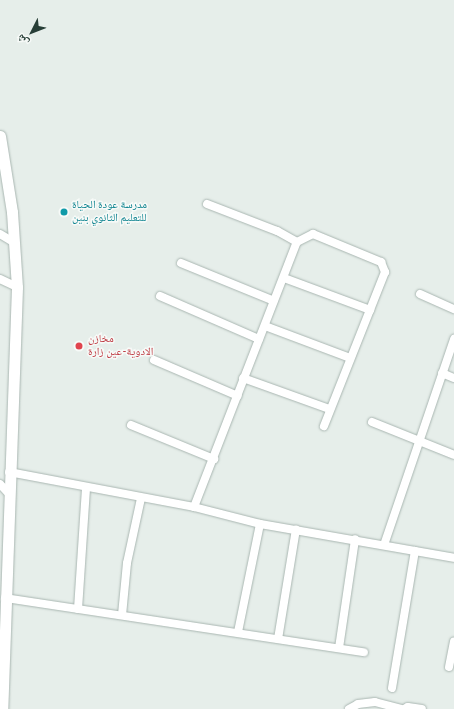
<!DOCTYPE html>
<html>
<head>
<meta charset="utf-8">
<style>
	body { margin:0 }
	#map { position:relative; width:454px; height:709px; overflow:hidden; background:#e6eeea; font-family:Overpass,"Noto Naskh Arabic",sans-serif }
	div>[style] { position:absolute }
	.roads { filter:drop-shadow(0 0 1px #a9b6b1) drop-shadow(0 0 1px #a9b6b1) }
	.street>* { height:8px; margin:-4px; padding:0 4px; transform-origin:4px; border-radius:4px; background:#fff }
	.secondary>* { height:11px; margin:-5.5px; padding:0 5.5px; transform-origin:5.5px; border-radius:5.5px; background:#fff }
	.dots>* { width:11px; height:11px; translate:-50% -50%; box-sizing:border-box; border:2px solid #f7faf8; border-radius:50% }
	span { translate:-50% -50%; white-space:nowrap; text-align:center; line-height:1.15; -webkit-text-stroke:3px #f7faf8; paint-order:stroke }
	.culture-label { font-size:11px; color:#0d838f }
	.left { translate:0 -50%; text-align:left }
	.health-label { font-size:11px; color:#be3a42 }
	.north { position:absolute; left:12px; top:12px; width:40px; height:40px; -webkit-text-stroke:3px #f7faf8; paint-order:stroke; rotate:228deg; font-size:11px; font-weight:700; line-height:16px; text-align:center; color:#273e37 }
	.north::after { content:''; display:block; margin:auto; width:14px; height:18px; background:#273e37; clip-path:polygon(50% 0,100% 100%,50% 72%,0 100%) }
</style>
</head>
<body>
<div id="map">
	<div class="roads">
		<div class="street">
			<div style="left:0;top:234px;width:17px;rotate:31deg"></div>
			<div style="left:297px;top:242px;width:18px;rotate:-27deg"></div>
			<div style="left:313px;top:234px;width:74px;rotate:22.4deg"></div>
			<div style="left:381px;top:262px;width:11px;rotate:68deg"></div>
			<div style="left:385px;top:272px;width:166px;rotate:111.6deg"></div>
			<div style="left:181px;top:263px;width:100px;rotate:22.2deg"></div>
			<div style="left:284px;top:278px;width:92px;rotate:20.4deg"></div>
			<div style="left:0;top:279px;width:19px;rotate:25deg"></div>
			<div style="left:420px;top:294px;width:37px;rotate:24deg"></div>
			<div style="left:160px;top:296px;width:108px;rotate:23.5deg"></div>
			<div style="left:265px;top:326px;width:91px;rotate:20.6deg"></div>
			<div style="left:154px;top:360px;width:91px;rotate:23.2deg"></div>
			<div style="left:442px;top:373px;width:13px;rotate:23deg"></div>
			<div style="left:243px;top:378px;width:91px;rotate:19.8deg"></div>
			<div style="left:372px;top:422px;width:88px;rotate:21.9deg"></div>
			<div style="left:131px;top:425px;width:90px;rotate:22.3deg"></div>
			<div style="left:9px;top:472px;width:188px;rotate:10.7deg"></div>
			<div style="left:194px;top:507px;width:68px;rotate:14.4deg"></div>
			<div style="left:260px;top:524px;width:197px;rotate:9.9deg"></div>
			<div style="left:0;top:484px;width:12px;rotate:48deg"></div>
			<div style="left:194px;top:507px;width:284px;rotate:-68.8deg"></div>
			<div style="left:297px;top:242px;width:23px;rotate:-151deg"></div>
			<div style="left:277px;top:231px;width:75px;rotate:-158.9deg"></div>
			<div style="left:384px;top:545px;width:218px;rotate:-71.2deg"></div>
			<div style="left:5px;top:598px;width:363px;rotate:8.6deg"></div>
			<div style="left:78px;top:609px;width:122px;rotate:-86.2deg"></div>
			<div style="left:122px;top:615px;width:52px;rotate:-84.5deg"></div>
			<div style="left:127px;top:563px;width:66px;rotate:-77.8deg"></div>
			<div style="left:238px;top:632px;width:110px;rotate:-78.5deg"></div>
			<div style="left:278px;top:639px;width:111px;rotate:-80.7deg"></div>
			<div style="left:339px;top:648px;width:110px;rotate:-81.6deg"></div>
			<div style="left:449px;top:667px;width:26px;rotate:-79deg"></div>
			<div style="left:392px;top:688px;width:139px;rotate:-80.5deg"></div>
			<div style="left:349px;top:709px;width:10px;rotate:-29deg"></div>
			<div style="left:358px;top:704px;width:17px;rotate:-7deg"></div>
			<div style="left:375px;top:702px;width:27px;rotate:15deg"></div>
			<div style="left:404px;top:709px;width:4px;rotate:-27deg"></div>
			<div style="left:408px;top:707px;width:14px;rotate:8deg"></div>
		</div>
		<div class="secondary">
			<div style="left:0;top:136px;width:77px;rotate:81deg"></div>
			<div style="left:12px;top:212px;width:75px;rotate:86.2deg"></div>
			<div style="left:17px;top:287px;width:422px;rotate:92deg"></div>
		</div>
	</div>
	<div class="dots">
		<div style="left:64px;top:212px;background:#0f9aa8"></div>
		<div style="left:79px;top:346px;background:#e0444e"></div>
	</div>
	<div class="culture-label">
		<span class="left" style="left:72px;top:212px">مدرسة عودة الحياة<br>للتعليم الثانوي بنين</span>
	</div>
	<div class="health-label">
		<span class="left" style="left:88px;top:346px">مخازن<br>الادوية-عين زارة</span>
	</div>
	<div class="north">ش</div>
</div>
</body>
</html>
